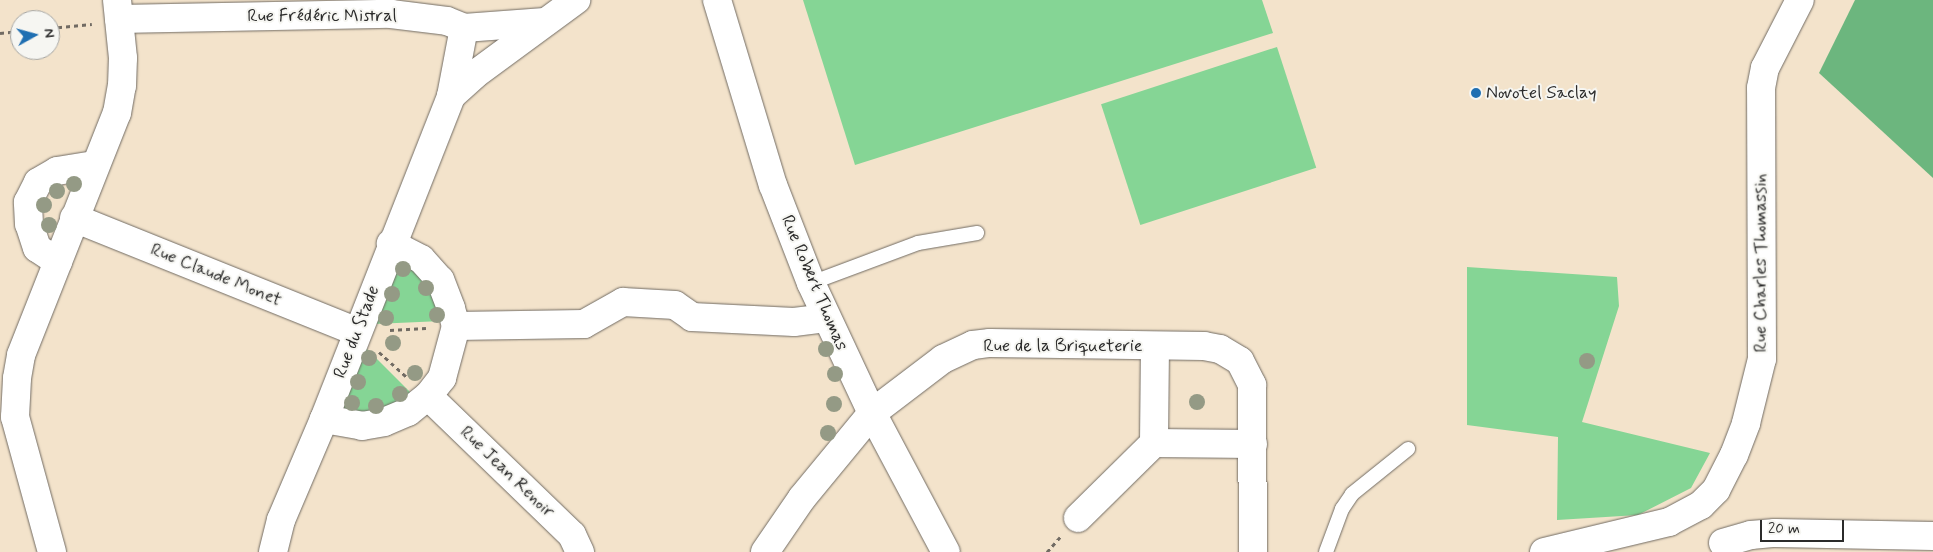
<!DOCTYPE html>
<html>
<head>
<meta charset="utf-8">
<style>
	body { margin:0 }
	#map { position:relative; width:1933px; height:552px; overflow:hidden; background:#f3e3cb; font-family:Mynerve,sans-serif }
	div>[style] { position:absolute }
	.green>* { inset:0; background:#85d595; transform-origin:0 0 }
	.forest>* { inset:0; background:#6cb67e }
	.path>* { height:3px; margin-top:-1.5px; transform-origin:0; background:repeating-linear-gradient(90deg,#716b63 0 4px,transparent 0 8px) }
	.roads { filter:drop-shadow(0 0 1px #716b63) drop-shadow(0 0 1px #716b63) }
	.lane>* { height:14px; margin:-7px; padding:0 7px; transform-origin:7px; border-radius:7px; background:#fff }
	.street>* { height:28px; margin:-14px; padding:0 14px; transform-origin:14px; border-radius:14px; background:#fff }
	.trees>* { width:16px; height:16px; margin:-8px; border-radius:50%; background:#949a85 }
	.dots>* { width:14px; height:14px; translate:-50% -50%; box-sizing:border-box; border:2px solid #f6f6f2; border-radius:50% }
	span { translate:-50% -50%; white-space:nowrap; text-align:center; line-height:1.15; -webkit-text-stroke:4px #f6f6f2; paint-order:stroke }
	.street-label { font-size:18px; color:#2b2b2b }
	.poi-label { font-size:18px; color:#2b2b2b }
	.left { translate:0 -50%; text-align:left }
	.north { position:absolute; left:10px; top:10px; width:50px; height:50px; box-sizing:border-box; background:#f6f6f2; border:1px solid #a5a5a2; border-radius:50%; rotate:83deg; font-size:14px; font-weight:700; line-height:20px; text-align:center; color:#2b2b2b }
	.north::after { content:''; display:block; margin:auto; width:18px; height:22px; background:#1f6fb2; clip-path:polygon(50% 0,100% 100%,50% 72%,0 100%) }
	.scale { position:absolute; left:1760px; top:520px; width:84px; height:22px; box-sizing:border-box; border:2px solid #2b2b2b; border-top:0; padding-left:6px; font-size:15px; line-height:18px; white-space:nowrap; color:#2b2b2b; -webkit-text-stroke:4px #f6f6f2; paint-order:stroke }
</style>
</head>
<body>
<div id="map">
	<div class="green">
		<div style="clip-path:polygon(803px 0,1262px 0,1273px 33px,855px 165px)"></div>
		<div style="left:1277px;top:47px;width:127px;height:185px;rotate:72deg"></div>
		<div style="clip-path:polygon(397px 256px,425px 276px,442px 321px,374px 324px)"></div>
		<div style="clip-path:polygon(1467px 267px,1617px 277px,1619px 306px,1582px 422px,1710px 453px,1691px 488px,1638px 515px,1557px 520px,1558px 437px,1467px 425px)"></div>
		<div style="clip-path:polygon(361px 343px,413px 395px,389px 415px,339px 411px)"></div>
	</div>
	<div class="forest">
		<div style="clip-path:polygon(1855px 0,1933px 0,1933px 178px,1819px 73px)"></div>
	</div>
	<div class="path">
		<div style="left:50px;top:28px;width:42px;rotate:-5.4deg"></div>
		<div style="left:0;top:33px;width:20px;rotate:-6deg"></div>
		<div style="left:390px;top:330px;width:36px;rotate:-3deg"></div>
		<div style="left:379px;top:352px;width:39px;rotate:42deg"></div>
		<div style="left:1047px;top:552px;width:20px;rotate:-49deg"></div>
	</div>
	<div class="roads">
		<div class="lane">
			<div style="left:811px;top:283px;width:114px;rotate:-20.5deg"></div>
			<div style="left:918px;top:243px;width:60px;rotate:-9.6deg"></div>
			<div style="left:1326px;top:552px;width:46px;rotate:-69.6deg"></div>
			<div style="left:1342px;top:509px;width:18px;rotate:-56deg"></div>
			<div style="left:1352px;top:494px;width:72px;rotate:-38.8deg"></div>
		</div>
		<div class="street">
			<div style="left:717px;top:0;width:193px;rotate:73.2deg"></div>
			<div style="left:773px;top:185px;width:105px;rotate:68.8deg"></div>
			<div style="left:811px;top:283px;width:144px;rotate:64.9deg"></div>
			<div style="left:872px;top:413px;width:157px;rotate:62deg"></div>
			<div style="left:119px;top:19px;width:272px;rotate:-1.1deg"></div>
			<div style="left:391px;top:14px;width:56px;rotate:7.1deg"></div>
			<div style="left:447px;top:21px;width:18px;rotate:22deg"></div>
			<div style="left:451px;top:96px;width:31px;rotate:-42deg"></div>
			<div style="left:474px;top:75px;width:127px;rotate:-36.3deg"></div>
			<div style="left:74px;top:218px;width:305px;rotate:21.9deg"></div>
			<div style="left:58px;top:262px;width:25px;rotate:-146deg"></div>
			<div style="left:37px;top:248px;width:25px;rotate:-108deg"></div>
			<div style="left:29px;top:224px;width:22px;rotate:-93deg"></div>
			<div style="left:28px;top:202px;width:22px;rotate:-63deg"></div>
			<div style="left:38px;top:182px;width:22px;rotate:-30deg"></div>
			<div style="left:57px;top:171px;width:39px;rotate:-9deg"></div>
			<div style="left:456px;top:326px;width:128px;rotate:-0.9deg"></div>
			<div style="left:584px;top:324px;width:45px;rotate:-29.4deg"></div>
			<div style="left:623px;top:302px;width:52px;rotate:3.3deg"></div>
			<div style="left:675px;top:305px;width:21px;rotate:35deg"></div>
			<div style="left:692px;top:317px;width:102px;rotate:2.8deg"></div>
			<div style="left:794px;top:322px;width:32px;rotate:-7deg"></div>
			<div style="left:1155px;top:346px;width:97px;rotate:90.6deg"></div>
			<div style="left:1154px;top:443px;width:99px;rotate:0.6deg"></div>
			<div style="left:428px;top:396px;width:200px;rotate:44deg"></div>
			<div style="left:572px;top:535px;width:19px;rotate:65deg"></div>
			<div style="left:324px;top:419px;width:39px;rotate:10deg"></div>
			<div style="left:362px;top:426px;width:22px;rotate:-10deg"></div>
			<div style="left:384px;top:422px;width:26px;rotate:-23deg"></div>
			<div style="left:408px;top:412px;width:26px;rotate:-39deg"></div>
			<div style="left:428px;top:396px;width:23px;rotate:-52deg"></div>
			<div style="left:442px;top:378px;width:54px;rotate:-74.9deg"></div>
			<div style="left:456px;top:326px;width:19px;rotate:-106deg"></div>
			<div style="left:451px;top:308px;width:30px;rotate:-111deg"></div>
			<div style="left:440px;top:280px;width:28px;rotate:-132deg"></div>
			<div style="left:421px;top:259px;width:34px;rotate:-153deg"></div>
			<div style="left:1078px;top:518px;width:107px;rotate:-44.6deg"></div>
			<div style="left:1723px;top:543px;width:29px;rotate:-16deg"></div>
			<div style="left:1751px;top:535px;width:24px;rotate:-5deg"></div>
			<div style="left:1775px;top:533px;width:158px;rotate:1.1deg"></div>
			<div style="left:52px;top:552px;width:140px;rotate:-105.3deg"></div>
			<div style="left:15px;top:417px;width:39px;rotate:-87deg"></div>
			<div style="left:17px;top:378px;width:23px;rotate:-80deg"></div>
			<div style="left:21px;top:355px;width:260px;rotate:-68.4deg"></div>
			<div style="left:117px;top:113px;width:27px;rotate:-80deg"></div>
			<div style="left:122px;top:86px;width:28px;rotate:-88deg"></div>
			<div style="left:123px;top:58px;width:58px;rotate:-95.9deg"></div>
			<div style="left:273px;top:552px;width:33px;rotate:-76deg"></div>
			<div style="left:281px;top:520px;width:110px;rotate:-66.9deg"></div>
			<div style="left:324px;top:419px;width:347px;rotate:-68.5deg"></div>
			<div style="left:451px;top:96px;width:69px;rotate:-79.2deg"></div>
			<div style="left:464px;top:28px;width:81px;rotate:-4.2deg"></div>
			<div style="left:765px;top:552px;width:65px;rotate:-55.6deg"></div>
			<div style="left:802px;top:498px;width:110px;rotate:-50.5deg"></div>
			<div style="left:872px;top:413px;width:89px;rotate:-37.3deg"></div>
			<div style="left:943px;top:359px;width:33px;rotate:-25deg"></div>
			<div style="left:973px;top:345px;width:17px;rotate:-7deg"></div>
			<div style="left:990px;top:343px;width:214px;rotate:0.8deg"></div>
			<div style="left:1204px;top:346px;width:16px;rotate:11deg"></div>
			<div style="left:1220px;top:349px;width:23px;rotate:31deg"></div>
			<div style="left:1240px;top:361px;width:27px;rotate:63deg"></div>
			<div style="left:1252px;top:385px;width:167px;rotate:89.7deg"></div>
			<div style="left:1544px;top:552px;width:129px;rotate:-13.5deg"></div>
			<div style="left:1669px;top:522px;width:36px;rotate:-28deg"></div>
			<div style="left:1701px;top:505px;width:21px;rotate:-45deg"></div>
			<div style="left:1716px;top:490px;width:39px;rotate:-63deg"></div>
			<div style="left:1734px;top:455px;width:34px;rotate:-69deg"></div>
			<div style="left:1746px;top:423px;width:66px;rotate:-76deg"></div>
			<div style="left:1762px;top:359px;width:271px;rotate:-90.2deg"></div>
			<div style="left:1761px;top:88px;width:20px;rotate:-79deg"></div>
			<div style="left:1765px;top:68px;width:76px;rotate:-62.8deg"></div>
		</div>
	</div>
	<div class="trees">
		<div style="left:74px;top:184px"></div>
		<div style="left:57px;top:191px"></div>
		<div style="left:44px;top:205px"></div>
		<div style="left:49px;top:225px"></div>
		<div style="left:403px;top:269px"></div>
		<div style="left:426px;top:288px"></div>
		<div style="left:392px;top:294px"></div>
		<div style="left:437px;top:315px"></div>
		<div style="left:386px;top:318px"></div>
		<div style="left:393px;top:343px"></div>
		<div style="left:826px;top:349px"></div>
		<div style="left:369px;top:358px"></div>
		<div style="left:1587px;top:361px"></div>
		<div style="left:415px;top:373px"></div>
		<div style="left:835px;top:374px"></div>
		<div style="left:358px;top:382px"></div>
		<div style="left:400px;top:394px"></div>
		<div style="left:1197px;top:402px"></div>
		<div style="left:352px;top:403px"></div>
		<div style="left:834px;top:404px"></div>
		<div style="left:376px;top:406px"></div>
		<div style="left:828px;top:433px"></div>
	</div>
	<div class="dots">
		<div style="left:1476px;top:93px;background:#1f6fb2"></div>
	</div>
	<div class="street-label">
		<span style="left:322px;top:16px">Rue Frédéric Mistral</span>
		<span style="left:1761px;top:263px;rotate:-90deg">Rue Charles Thomassin</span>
		<span style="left:216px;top:275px;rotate:22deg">Rue Claude Monet</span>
		<span style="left:814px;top:283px;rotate:67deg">Rue Robert Thomas</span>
		<span style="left:357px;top:332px;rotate:-69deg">Rue du Stade</span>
		<span style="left:1063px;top:346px">Rue de la Briqueterie</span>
		<span style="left:507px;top:472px;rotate:44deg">Rue Jean Renoir</span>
	</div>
	<div class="poi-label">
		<span class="left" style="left:1486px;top:93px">Novotel Saclay</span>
	</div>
	<div class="north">N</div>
	<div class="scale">20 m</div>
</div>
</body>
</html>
